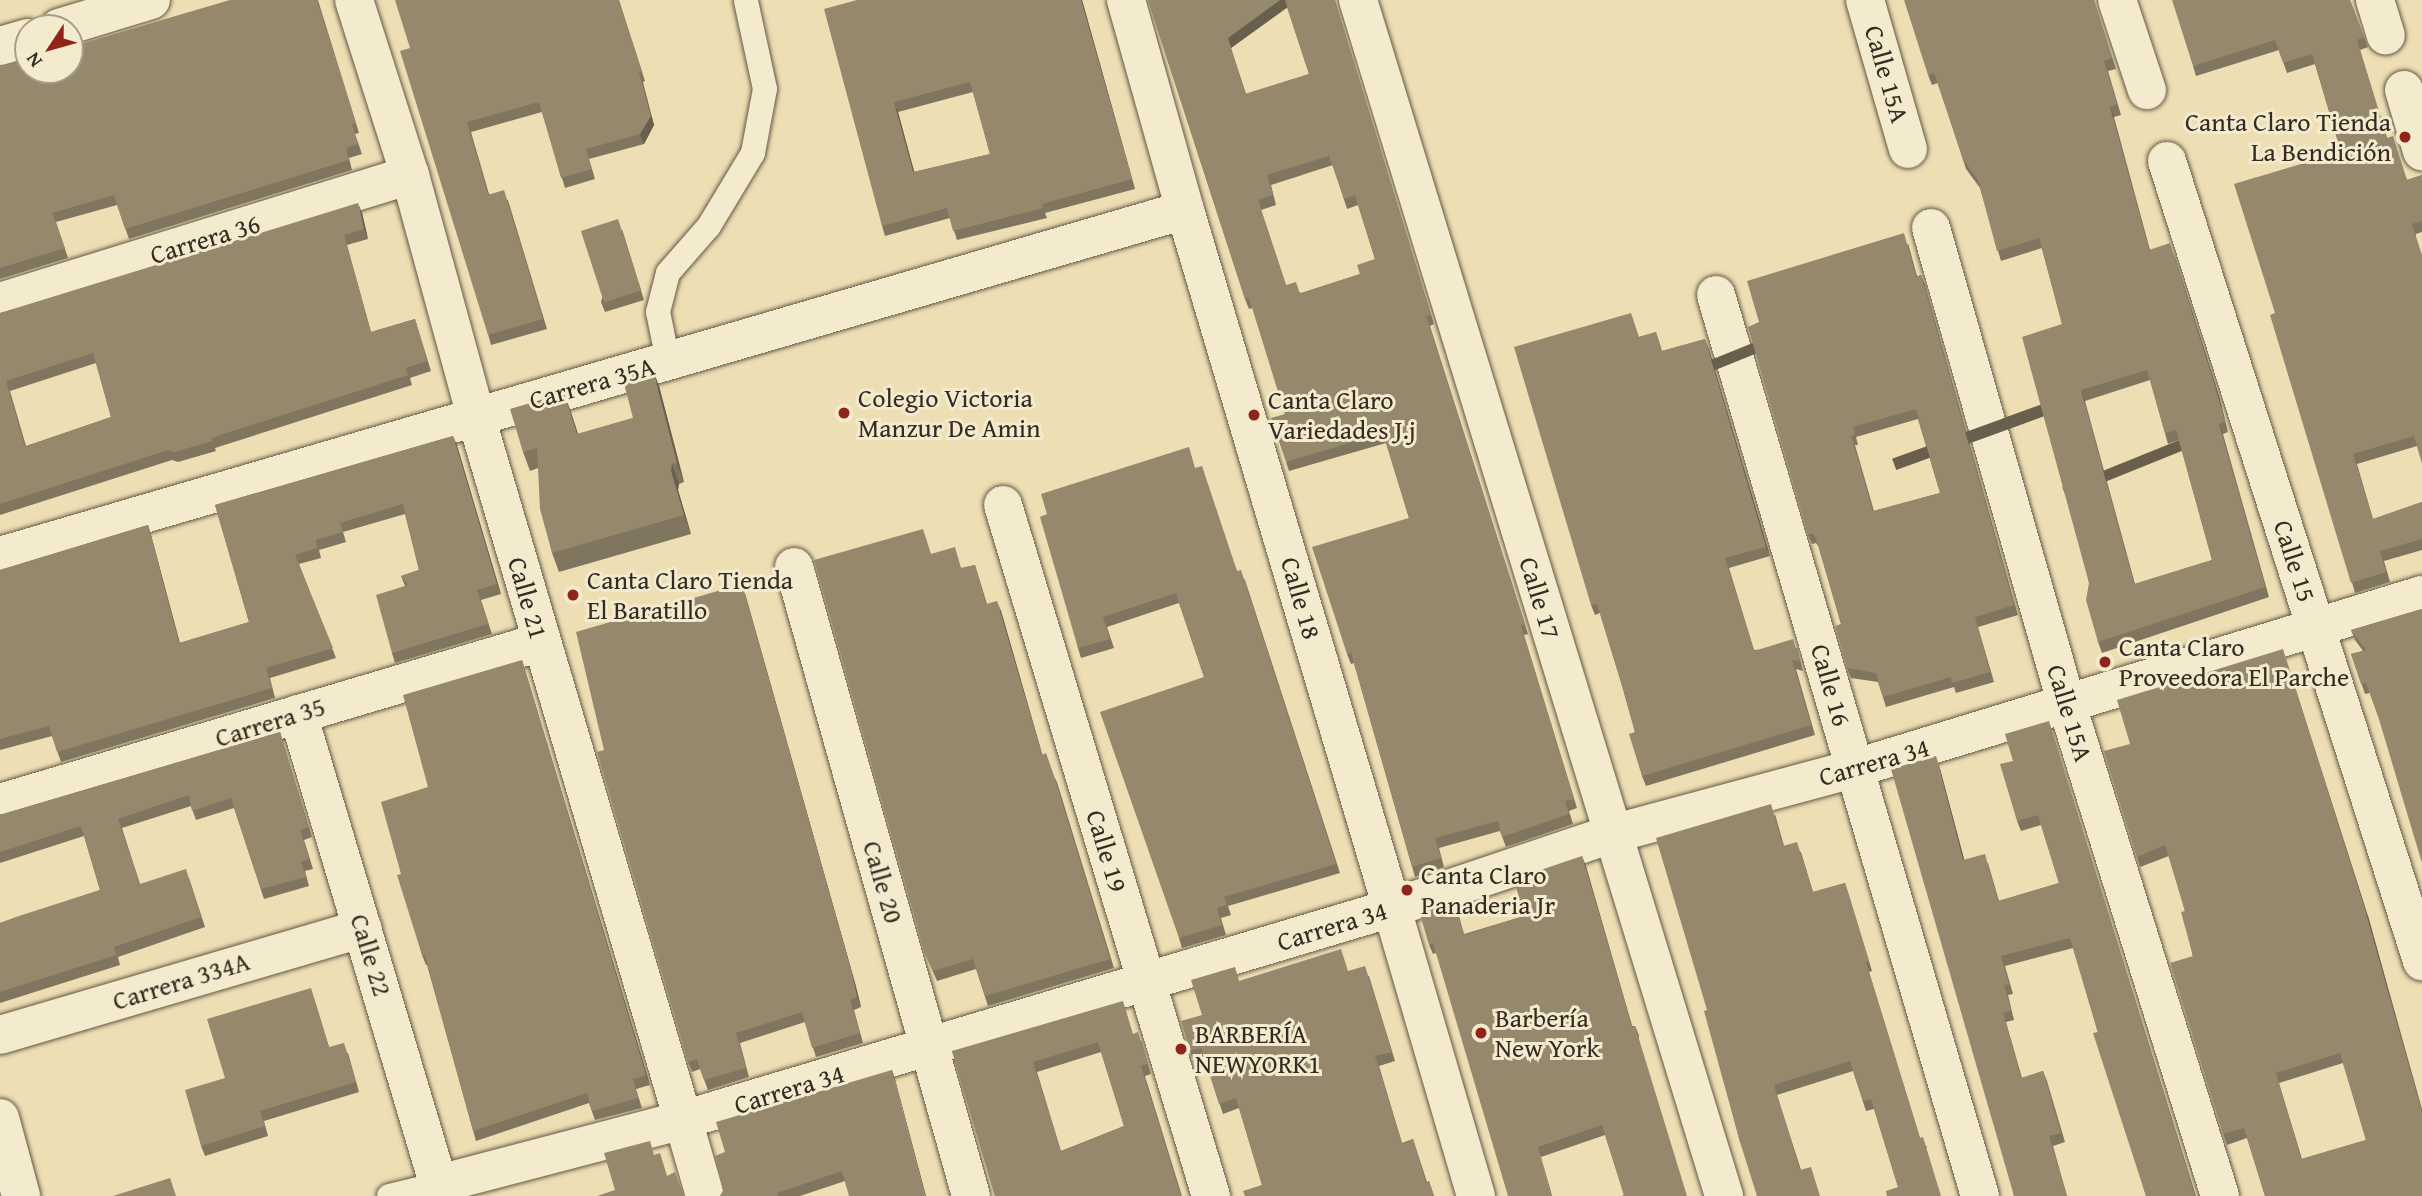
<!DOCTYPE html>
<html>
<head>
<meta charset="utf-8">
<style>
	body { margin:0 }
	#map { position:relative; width:2422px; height:1196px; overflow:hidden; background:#eedeb3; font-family:"Gentium Book Plus",serif }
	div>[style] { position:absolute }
	.roads { filter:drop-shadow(0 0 2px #625846) drop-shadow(0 0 2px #625846) }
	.service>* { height:24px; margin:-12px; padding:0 12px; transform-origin:12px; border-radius:12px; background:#f4eace }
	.minor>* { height:38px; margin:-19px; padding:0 19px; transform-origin:19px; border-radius:19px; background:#f4eace }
	.tertiary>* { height:38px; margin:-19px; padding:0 19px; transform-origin:19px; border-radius:19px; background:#f4eace }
	.wall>* { inset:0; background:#80755e }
	.shaded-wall>* { inset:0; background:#685f4c; transform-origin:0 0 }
	.building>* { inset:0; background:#95886d; transform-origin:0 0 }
	.dots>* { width:19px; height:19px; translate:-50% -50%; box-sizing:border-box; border:4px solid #f4eace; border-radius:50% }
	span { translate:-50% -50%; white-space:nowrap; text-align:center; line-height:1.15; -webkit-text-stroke:6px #f4eace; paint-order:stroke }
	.street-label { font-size:26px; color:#342b22 }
	.poi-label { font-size:26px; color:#342b22 }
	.right { translate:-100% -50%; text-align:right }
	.left { translate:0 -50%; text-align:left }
	.north { position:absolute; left:14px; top:14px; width:70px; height:70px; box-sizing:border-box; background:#f4eace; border:2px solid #a79e89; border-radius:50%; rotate:234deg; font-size:19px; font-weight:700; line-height:28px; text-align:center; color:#342b22 }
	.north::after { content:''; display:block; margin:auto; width:24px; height:32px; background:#8f2418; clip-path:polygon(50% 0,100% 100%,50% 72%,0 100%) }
</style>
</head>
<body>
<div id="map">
	<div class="roads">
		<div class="service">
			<div style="left:668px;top:361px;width:50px;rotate:-101.5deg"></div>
			<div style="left:658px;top:312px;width:40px;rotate:-75.6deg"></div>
			<div style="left:668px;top:273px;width:62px;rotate:-48.9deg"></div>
			<div style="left:709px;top:226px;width:85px;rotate:-58.9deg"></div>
			<div style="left:753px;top:153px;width:65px;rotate:-79.4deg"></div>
			<div style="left:765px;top:89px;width:90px;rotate:-102.2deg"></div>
			<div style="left:389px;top:1196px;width:51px;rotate:-13.5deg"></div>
		</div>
		<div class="minor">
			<div style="left:354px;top:0;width:184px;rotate:72.3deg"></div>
			<div style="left:410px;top:175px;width:251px;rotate:74.7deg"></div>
			<div style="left:476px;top:417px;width:733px;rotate:73.59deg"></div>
			<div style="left:683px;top:1120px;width:252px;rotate:165.3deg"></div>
			<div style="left:1358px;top:0;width:1251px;rotate:72.98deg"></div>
			<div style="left:1865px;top:0;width:155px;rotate:73.9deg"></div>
			<div style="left:2117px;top:0;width:95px;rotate:71.6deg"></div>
			<div style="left:2375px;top:0;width:37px;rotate:73deg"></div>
			<div style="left:59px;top:28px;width:96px;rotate:-16.9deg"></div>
			<div style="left:0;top:46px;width:29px;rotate:-16deg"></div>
			<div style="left:2404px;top:90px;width:64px;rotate:73.6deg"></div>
			<div style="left:2167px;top:161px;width:840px;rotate:72.32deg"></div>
			<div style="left:1931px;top:228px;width:496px;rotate:74.1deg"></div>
			<div style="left:2067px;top:705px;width:514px;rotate:72.69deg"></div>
			<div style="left:1716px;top:295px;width:939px;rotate:73.67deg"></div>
			<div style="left:0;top:302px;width:429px;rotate:-17.2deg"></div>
			<div style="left:1003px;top:505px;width:722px;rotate:73.25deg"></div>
			<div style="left:0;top:556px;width:1234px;rotate:-16.28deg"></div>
			<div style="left:794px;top:567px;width:653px;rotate:74.28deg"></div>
			<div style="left:298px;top:714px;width:503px;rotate:73.37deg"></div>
			<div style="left:0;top:803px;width:564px;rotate:-16.57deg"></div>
			<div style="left:0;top:1035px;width:378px;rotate:-16.4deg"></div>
			<div style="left:0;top:1118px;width:81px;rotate:74.9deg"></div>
			<div style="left:1476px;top:1196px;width:300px;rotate:-106.3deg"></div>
			<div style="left:1392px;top:908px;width:232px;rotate:-18.6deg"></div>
			<div style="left:1612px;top:834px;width:253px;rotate:-15.1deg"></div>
			<div style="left:1856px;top:768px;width:592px;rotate:-17deg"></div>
		</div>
		<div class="tertiary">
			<div style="left:705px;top:1196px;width:79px;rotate:-106.1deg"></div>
			<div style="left:683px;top:1120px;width:740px;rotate:-16.65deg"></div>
			<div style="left:1392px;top:908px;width:728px;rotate:-106.52deg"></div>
			<div style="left:1185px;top:210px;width:218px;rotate:-105.7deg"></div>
		</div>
	</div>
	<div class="wall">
		<div style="clip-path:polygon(318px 0,359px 133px,355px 134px,362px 154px,349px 158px,352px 170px,129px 239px,117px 205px,56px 222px,68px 258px,0 279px,0 67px)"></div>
		<div style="clip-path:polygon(619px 0,645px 81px,643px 82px,654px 125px,644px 144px,589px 159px,595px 179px,565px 188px,542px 112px,471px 132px,489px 194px,508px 200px,547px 329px,491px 345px,410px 48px)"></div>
		<div style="clip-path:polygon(evenodd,857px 0,1082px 0,1135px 189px,1045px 213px,1047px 218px,957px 240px,950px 218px,885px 236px,882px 226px,857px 0,973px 92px,990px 154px,914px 172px,898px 112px,973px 92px)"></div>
		<div style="clip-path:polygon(evenodd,1148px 0,1335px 0,1434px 324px,1430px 326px,1528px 634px,1524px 635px,1577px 808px,1569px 811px,1573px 824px,1506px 847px,1500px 831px,1439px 848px,1444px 867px,1415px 877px,1354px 663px,1351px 664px,1347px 654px,1409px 518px,1386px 443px,1289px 471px,1286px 462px,1285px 414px,1253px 308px,1249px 309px,1245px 299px,1148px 0,1287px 7px,1309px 74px,1246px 94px,1231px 48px,1287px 7px,1148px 0,1333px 165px,1347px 209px,1358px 205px,1375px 259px,1360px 274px,1301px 293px,1286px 285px,1261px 210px,1276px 205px,1271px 185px,1333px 165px)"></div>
		<div style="clip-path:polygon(evenodd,2094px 0,2116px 69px,2108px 71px,2121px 115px,2114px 117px,2150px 250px,2174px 254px,2219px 396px,2228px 432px,2223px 434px,2269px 597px,2102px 653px,2098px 642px,2089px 583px,2062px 324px,2042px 248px,2001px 261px,1980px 188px,1966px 169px,1938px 83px,1932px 85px,1928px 75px,2094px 0,2150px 380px,2168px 444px,2179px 440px,2212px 560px,2135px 584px,2085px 401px,2150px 380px)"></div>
		<div style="clip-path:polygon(2350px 0,2368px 47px,2360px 50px,2387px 138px,2407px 180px,2422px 175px,2422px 232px,2416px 234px,2417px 446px,2357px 464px,2373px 519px,2422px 502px,2422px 550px,2384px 561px,2390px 582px,2355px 593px,2275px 313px,2341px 152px,2315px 64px,2287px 73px,2279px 50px,2196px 76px,2193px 66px)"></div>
		<div style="clip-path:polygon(evenodd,362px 213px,368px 239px,347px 245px,371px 332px,415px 319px,431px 371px,410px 378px,412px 385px,215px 448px,216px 451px,178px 462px,172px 460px,0 515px,0 313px,362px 213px,96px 363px,111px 417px,26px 446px,10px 391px,96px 363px)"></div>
		<div style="clip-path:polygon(622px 229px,644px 300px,605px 312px,601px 302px)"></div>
		<div style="clip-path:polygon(evenodd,1908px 243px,1917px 276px,1925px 285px,2018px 615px,1978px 627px,1994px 682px,1956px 693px,1954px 687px,1886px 707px,1878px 682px,1851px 678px,1847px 668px,1841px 624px,1819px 547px,1816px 543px,1812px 544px,1808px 535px,1908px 243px,1918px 419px,1940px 493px,1874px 511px,1855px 445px,1858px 445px,1856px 437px,1918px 419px)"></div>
		<div style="clip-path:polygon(1656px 332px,1662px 351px,1705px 339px,1770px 556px,1729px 568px,1754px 650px,1797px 648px,1803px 671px,1796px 669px,1815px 735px,1646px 786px,1642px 776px,1635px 732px,1623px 689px,1600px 613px,1595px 615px,1591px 605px,1639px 337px)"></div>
		<div style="clip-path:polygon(659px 386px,684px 482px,679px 484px,678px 490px,691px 534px,559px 572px,552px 553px,538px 468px,530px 471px,523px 452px,564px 393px,578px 434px,633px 418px)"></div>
		<div style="clip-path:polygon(453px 436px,501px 594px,481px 600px,492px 634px,395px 663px,392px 653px,405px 586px,401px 576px,419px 570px,405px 514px,343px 532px,346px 542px,319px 550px,321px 558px,299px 564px,336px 658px,270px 678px,275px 698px,61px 762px,52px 736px,0 750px,0 570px,148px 525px,151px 535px,180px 643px,249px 622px,215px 505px)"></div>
		<div style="clip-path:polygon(1196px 468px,1237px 571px,1245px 580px,1340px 873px,1228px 906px,1231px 915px,1221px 918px,1226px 935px,1182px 948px,1179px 938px,1204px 677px,1179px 603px,1107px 627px,1114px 648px,1081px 658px,1078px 648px,1047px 514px)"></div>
		<div style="clip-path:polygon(931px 554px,962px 568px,975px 565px,987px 604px,1001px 611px,1042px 754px,1057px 782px,1114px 968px,988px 1006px,976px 969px,937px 981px,924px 951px)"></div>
		<div style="clip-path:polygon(745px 593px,855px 983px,861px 1007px,854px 1010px,863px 1043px,816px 1057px,805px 1022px,740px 1043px,749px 1077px,708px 1090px,700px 1069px,692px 1072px,688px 1062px,604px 750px)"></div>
		<div style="clip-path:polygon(2422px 609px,2378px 716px,2370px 693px,2365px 694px,2351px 654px,2363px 651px,2355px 640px,2351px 630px)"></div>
		<div style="clip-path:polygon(522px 660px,650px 1085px,636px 1089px,642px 1108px,595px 1120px,589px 1103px,476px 1141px,427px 965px,426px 965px,422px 955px,401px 874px,428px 787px)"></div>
		<div style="clip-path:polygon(2052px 731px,2196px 1196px,2146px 1196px,2073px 948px,2005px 966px,2013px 994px,2008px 995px,2014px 1020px,2006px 1022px,2022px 1078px,2043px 1071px,2047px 1081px,2065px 1142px,2053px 1146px,2067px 1196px,2014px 1196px,1939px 765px,1964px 860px,1988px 863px,1999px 901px,2059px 883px,2041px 825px,2021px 831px,2017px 821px,2013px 761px)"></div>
		<div style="clip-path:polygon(280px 732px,312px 837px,304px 840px,313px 869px,305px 871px,309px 886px,264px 899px,234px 808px,196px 820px,191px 806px,122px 828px,140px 884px,189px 878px,205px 927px,118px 957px,120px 965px,0 1003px,0 923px,100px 890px,84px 836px,0 863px,0 814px,3px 814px)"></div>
		<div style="clip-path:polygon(evenodd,2104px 751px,2368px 916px,2422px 1109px,2422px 1196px,2265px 1196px,2247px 1138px,2227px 1145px,2223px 1134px,2185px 911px,2169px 856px,2140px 867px,2104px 751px,2343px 1063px,2366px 1140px,2302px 1159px,2279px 1083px,2343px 1063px)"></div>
		<div style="clip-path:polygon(1775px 814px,1784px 846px,1801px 852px,1813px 892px,1845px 883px,1848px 892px,1872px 971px,1869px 972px,1920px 1138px,1927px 1147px,1898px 1187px,1874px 1109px,1866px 1111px,1853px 1071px,1777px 1095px,1801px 1170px,1820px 1196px,1740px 1142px,1707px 1010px)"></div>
		<div style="clip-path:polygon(1582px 856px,1632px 1026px,1635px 1026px,1639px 1035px,1624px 1195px,1605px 1135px,1541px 1157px,1436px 953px,1433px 954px,1429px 945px,1457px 909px,1464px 934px,1524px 916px)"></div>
		<div style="clip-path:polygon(1349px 971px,1369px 976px,1395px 1061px,1379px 1066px,1402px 1143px,1413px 1139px,1427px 1182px,1429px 1181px,1434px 1196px,1245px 1196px,1262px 1185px,1239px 1108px,1223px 1114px,1204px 1057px,1193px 1061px,1190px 1051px,1202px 1015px,1240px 981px)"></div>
		<div style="clip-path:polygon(314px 998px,329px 1047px,348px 1053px,359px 1092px,264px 1121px,268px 1136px,205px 1156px,201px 1146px,225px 1078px)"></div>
		<div style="clip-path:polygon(evenodd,1134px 1034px,1142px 1042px,1151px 1074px,1145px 1076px,1182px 1196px,995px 1196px,952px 1051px,1134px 1034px,1101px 1052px,1124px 1126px,1061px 1151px,1037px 1072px,1101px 1052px)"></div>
		<div style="clip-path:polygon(892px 1070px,895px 1079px,845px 1181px,800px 1196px,720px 1196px,723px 1191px,725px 1152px)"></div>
	</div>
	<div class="shaded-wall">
		<div style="clip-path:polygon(1081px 0,1082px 0,1135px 189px,1132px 179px)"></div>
		<div style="clip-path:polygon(1280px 0,1285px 0,1288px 7px,1231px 48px,1228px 38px)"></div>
		<div style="clip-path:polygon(639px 72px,654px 125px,644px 144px,640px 134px)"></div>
		<div style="clip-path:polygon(894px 102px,898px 112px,917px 182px,913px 172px)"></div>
		<div style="left:2110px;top:107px;width:11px;height:148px;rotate:68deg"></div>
		<div style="clip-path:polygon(358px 203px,362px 213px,368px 239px,364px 229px)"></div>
		<div style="clip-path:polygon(2174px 254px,2219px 396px,2228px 432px,2225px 421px)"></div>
		<div style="left:1921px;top:275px;width:11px;height:343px;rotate:68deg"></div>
		<div style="clip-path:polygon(1705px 339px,1709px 349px,1770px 556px,1766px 547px)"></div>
		<div style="clip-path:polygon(652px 367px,659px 386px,684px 482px,677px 463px)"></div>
		<div style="left:2081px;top:390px;width:12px;height:201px;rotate:70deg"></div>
		<div style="clip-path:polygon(564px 393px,571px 412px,584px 453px,577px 434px)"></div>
		<div style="left:2219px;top:424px;width:11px;height:169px;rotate:68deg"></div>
		<div style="clip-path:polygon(453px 436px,457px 445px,501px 594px,497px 584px)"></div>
		<div style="clip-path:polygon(672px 464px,679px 484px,678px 490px,691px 534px,684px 515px,671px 471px)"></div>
		<div style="clip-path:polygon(148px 525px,151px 535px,182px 653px,179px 643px)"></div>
		<div style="clip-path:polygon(742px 584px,855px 983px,861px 1007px,857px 997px)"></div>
		<div style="clip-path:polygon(997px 601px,1001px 611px,1045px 764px,1042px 755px)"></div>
		<div style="clip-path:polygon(2286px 659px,2368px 916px,2422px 1112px)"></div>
		<div style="clip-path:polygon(522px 660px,525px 670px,650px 1085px,646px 1075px)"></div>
		<div style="clip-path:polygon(1936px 756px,1939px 765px,1967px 870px,1963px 860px)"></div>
		<div style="clip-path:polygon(1582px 856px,1586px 866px,1635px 1036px,1632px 1027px)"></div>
		<div style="clip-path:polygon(892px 1070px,895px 1079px,926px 1196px,925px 1196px)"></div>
		<div style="clip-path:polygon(1538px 1147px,1541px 1157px,1552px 1196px,1551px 1196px)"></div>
	</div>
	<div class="building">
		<div style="clip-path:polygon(230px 0,317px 0,356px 123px,352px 124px,358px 144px,346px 148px,349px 160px,125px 229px,114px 195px,52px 213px,65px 248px,0 268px,0 67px,28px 59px,28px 70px,70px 70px,70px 47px)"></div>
		<div style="clip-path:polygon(395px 0,618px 0,642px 71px,639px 72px,651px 116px,640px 134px,586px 149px,592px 169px,561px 178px,539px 102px,467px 122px,488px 195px,504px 190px,543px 319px,488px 335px,400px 51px,410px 48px)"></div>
		<div style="clip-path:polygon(evenodd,857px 0,1081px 0,1132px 179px,1042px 204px,1043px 208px,953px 231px,947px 208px,882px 226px,824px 9px,857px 0,970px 82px,990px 154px,913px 172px,894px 102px,970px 82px)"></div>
		<div style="clip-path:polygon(evenodd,1148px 0,1280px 0,1228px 38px,1245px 94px,1309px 74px,1285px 0,1335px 0,1431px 315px,1426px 316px,1525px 624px,1521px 626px,1574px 799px,1565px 801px,1569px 814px,1502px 837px,1498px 821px,1435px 838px,1441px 858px,1412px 867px,1351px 653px,1347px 654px,1312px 547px,1409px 518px,1383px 433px,1286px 462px,1271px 418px,1285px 414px,1249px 298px,1245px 299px,1148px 0,1329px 156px,1344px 199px,1355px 195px,1375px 259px,1357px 265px,1360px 274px,1300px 294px,1296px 282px,1286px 285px,1258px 200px,1273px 195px,1267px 175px,1329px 156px)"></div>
		<div style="clip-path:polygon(evenodd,1904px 0,2094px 0,2112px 58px,2104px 61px,2117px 104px,2110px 107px,2149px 250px,2170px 243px,2215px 386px,2225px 421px,2219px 424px,2265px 587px,2098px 642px,2086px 600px,2089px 583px,2022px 337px,2062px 324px,2039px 238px,1997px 251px,1978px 180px,1963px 159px,1934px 73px,1928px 75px,1904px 0,2147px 370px,2165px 433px,2176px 430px,2212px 560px,2134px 584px,2081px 390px,2147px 370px)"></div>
		<div style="clip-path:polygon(2172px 0,2350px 0,2364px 37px,2357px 40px,2387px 138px,2393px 136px,2407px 180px,2422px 175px,2422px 221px,2412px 224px,2422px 255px,2422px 464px,2414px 436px,2353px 454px,2373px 519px,2422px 502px,2422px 539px,2380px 551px,2386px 572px,2351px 583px,2270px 315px,2275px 313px,2234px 184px,2341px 152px,2312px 54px,2283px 63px,2275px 40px,2193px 66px)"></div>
		<div style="clip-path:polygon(evenodd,358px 203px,364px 229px,344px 235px,371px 332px,415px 319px,427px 361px,406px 368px,408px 375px,211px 438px,213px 441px,174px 452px,168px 450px,0 504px,0 313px,358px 203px,93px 353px,111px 417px,25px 447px,6px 381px,93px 353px)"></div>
		<div style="left:618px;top:219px;width:75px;height:39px;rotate:72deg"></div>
		<div style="clip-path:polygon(evenodd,1904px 233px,1916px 277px,1921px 275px,2014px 605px,1975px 617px,1990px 672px,1952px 683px,1951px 677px,1883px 697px,1876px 673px,1847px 668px,1835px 626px,1841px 624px,1816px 539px,1813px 533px,1808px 535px,1748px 327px,1759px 322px,1747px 281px,1904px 233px,1916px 409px,1940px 493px,1873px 511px,1851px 436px,1855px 435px,1853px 427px,1916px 409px)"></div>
		<div style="clip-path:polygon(1631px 313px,1639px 337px,1656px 332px,1662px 351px,1705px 339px,1766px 547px,1725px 558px,1754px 651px,1793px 639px,1800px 661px,1792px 660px,1811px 725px,1642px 776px,1629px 734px,1635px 732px,1623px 689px,1597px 604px,1591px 605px,1514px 347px)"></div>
		<div style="clip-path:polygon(652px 367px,677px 463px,672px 464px,671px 471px,684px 515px,552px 553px,540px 509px,537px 448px,523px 452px,510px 409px,564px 393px,577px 434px,633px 418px,622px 376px)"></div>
		<div style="clip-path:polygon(453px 436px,497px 584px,477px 590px,488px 624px,392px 653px,376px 595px,408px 585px,401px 576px,419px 570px,403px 504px,340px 523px,343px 532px,316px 540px,317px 548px,295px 555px,333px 648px,266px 668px,272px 688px,57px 752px,49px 726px,0 739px,0 570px,148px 525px,179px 643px,249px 622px,215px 505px)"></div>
		<div style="clip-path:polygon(1189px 447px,1195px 468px,1202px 466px,1237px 571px,1241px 570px,1336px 864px,1224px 897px,1227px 905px,1217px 908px,1222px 925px,1179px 938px,1100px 712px,1204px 677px,1176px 593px,1103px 617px,1110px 639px,1078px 648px,1040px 517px,1047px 514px,1041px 494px)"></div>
		<div style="clip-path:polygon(923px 529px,931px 554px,955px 547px,961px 568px,975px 565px,986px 604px,997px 601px,1042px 755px,1046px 753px,1053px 773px,1110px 959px,985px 996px,973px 959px,933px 971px,924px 951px,814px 560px)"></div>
		<div style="clip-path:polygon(742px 584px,852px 973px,857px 997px,850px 1000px,860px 1033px,812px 1048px,802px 1012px,736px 1033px,746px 1068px,704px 1080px,697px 1059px,688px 1062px,597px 752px,604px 750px,576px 632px)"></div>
		<div style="clip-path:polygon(2422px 609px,2422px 863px,2378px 716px,2366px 683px,2361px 684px,2351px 654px,2366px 650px,2351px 630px)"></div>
		<div style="clip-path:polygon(evenodd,2283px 649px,2364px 906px,2422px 1112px,2422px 1196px,2265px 1196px,2244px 1128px,2223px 1134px,2170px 963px,2193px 956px,2181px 912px,2185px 911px,2165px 845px,2137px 857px,2104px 751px,2130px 744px,2117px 700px,2283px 649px,2340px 1053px,2366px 1140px,2301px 1159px,2276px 1073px,2340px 1053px)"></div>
		<div style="clip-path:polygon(522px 660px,646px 1075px,633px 1079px,638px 1098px,592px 1111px,587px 1093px,473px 1131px,425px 955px,422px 955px,397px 875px,401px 874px,381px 802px,428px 787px,403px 695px)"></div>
		<div style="clip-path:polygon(2049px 721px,2195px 1196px,2146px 1196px,2093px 1033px,2098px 1032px,2070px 938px,2001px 956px,2009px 984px,2004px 985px,2011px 1010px,2003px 1013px,2021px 1078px,2043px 1071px,2061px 1133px,2049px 1136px,2067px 1196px,2014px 1196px,1891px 769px,1936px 756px,1963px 860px,1985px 854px,1998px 901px,2059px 883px,2038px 815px,2017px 821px,2000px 764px,2013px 761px,2005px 734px)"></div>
		<div style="clip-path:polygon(280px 732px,308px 827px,300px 830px,309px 859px,301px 862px,306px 877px,261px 889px,231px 798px,192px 811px,189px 795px,118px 819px,140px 884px,186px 869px,201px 917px,114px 947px,116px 955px,0 992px,0 923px,16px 917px,100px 890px,81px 826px,0 852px,0 814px,3px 814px)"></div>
		<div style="clip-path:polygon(1771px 804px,1783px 846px,1797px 842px,1813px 892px,1845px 883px,1869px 961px,1866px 962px,1920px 1138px,1923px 1137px,1941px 1196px,1887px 1196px,1886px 1191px,1898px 1187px,1871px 1099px,1863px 1101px,1850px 1061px,1774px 1085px,1800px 1170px,1811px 1167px,1820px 1196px,1757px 1196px,1740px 1142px,1704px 1011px,1707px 1010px,1656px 838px)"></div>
		<div style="clip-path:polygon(1582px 856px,1632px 1027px,1635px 1026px,1687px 1196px,1621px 1196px,1624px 1195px,1602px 1125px,1538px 1147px,1551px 1196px,1508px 1196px,1433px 943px,1429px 945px,1419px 911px,1453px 899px,1464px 935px,1524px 916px,1514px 879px)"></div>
		<div style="clip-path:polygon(1341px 949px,1348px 971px,1365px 966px,1392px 1052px,1375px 1056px,1402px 1143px,1413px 1139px,1426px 1183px,1429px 1181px,1434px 1196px,1245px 1196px,1243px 1191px,1262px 1185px,1236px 1098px,1219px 1104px,1201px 1048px,1190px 1051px,1181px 1021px,1202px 1015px,1191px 980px,1235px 967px,1239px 981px)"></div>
		<div style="clip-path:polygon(311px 988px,329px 1047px,344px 1043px,356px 1082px,260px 1111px,265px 1126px,201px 1146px,185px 1090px,225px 1078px,207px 1019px)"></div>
		<div style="clip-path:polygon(evenodd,1123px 1001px,1133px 1034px,1138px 1032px,1148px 1064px,1141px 1066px,1181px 1196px,995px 1196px,952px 1051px,1123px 1001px,1098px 1042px,1124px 1126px,1061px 1152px,1033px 1062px,1098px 1042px)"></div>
		<div style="clip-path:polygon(892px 1070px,925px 1196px,849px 1196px,842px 1171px,777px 1193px,778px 1196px,720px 1196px,723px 1191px,715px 1156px,725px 1152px,716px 1122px)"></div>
		<div style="clip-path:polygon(650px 1141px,654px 1155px,660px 1153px,667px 1176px,675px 1172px,684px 1196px,597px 1196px,615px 1190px,604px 1153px)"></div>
		<div style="clip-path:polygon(170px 1178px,176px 1196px,113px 1196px)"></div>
	</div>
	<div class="dots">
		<div style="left:2405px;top:137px;background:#8f2418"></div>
		<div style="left:844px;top:413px;background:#8f2418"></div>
		<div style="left:1254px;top:415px;background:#8f2418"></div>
		<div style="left:573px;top:595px;background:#8f2418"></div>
		<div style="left:2105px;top:662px;background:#8f2418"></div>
		<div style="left:1407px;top:890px;background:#8f2418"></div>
		<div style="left:1481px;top:1033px;background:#8f2418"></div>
		<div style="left:1181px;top:1049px;background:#8f2418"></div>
	</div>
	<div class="street-label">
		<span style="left:1887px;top:74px;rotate:74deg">Calle 15A</span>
		<span style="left:205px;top:239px;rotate:-17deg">Carrera 36</span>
		<span style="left:592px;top:383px;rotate:-16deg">Carrera 35A</span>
		<span style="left:2295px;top:561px;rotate:72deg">Calle 15</span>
		<span style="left:528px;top:598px;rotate:74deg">Calle 21</span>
		<span style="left:1301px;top:598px;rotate:74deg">Calle 18</span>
		<span style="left:1540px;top:598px;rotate:73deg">Calle 17</span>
		<span style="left:1831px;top:685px;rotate:74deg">Calle 16</span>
		<span style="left:2070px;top:713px;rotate:73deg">Calle 15A</span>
		<span style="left:270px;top:722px;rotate:-17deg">Carrera 35</span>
		<span style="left:1874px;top:762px;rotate:-16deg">Carrera 34</span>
		<span style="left:1107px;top:851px;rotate:73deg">Calle 19</span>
		<span style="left:883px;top:882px;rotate:74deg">Calle 20</span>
		<span style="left:1332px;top:926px;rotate:-17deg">Carrera 34</span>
		<span style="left:371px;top:955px;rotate:73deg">Calle 22</span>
		<span style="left:181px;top:981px;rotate:-17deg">Carrera 334A</span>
		<span style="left:789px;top:1089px;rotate:-17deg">Carrera 34</span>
	</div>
	<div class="poi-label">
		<span class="right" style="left:2391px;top:137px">Canta Claro Tienda<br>La Bendición</span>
		<span class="left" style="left:858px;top:413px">Colegio Victoria<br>Manzur De Amin</span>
		<span class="left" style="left:1268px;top:415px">Canta Claro<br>Variedades J.j</span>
		<span class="left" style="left:587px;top:595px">Canta Claro Tienda<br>El Baratillo</span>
		<span class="left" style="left:2119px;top:662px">Canta Claro<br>Proveedora El Parche</span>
		<span class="left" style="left:1421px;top:890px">Canta Claro<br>Panaderia Jr</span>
		<span class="left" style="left:1495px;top:1033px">Barbería<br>New York</span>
		<span class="left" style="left:1195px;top:1049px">BARBERÍA<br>NEWYORK1</span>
	</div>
	<div class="north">N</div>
</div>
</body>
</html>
